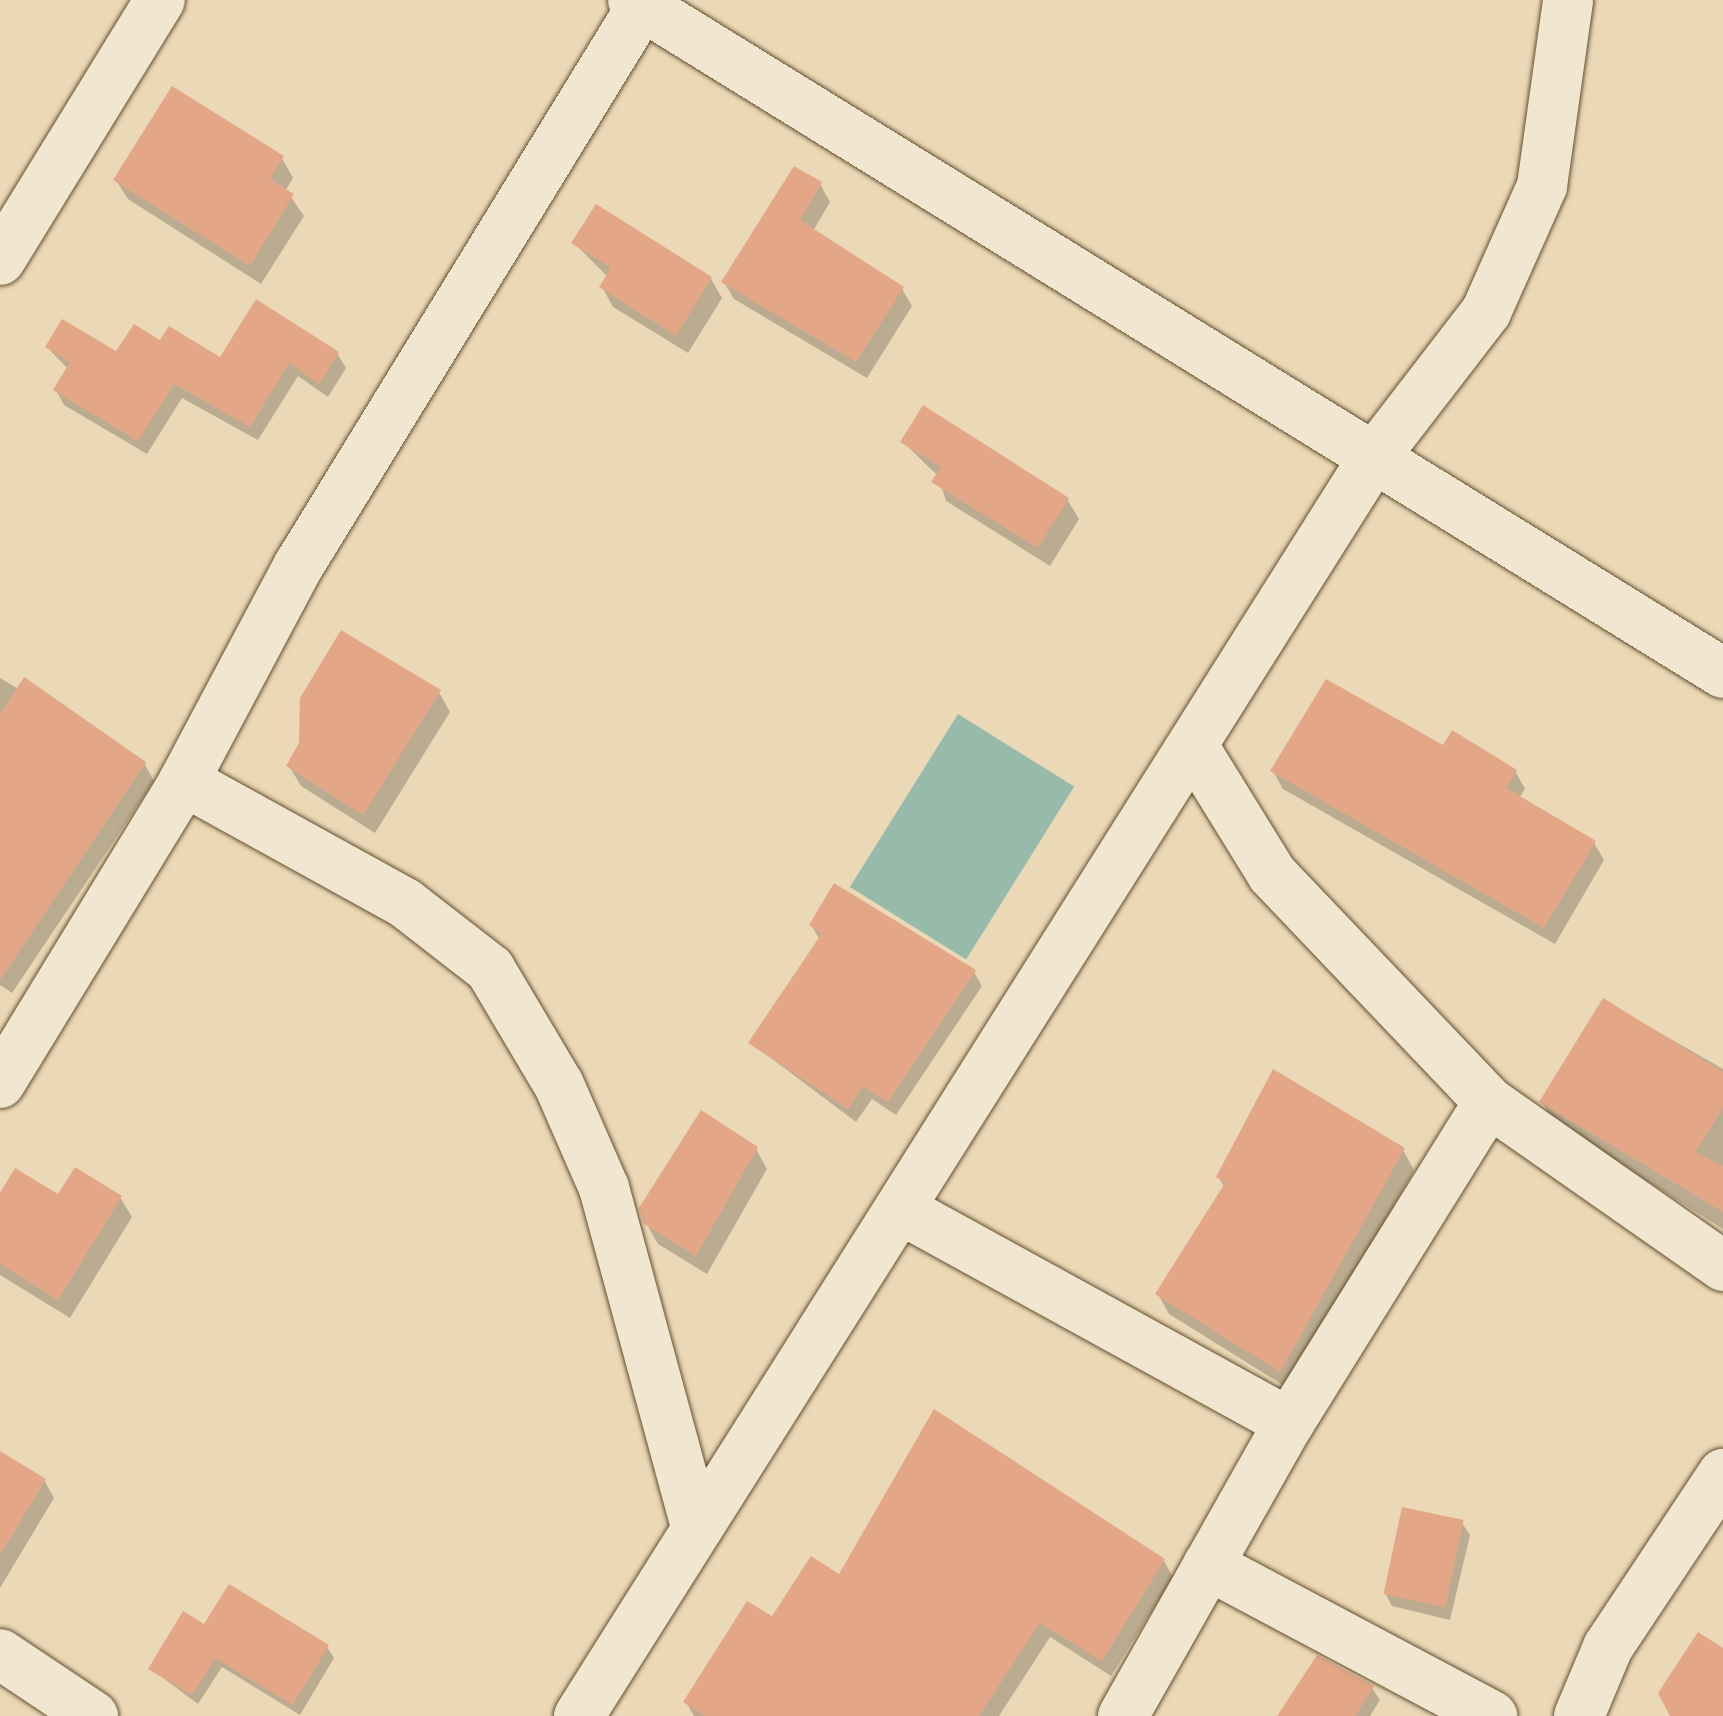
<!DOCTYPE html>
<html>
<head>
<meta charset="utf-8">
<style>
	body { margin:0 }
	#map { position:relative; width:1723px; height:1716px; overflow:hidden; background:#ead8b6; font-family:Alegreya,serif }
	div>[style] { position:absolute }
	.water>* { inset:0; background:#98baab; transform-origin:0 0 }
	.shadow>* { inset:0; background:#0003 }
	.building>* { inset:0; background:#e3a788; transform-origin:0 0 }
	.roads { filter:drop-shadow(0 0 2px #644f2f) drop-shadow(0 0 2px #644f2f) }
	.minor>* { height:50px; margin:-25px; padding:0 25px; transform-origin:25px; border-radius:25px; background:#f1e6d0 }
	span { translate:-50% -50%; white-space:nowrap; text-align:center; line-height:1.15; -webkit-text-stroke:8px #f1e6d0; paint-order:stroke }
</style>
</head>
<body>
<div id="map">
	<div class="water">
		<div style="left:958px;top:714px;width:137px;height:204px;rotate:32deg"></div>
	</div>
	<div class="shadow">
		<div style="clip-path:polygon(282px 158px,293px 178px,286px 190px,304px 216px,261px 284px,128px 199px,116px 180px)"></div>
		<div style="clip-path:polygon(820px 184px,830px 202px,813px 231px,902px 289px,912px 306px,867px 378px,734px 299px,724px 282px)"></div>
		<div style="clip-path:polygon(574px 243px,711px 279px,722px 298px,688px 353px,613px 307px,602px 287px,608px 277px)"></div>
		<div style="clip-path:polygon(161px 344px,220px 361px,337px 353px,346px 368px,328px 397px,298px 376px,258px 440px,182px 398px,147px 454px,64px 405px,56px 390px,68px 369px,47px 347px,117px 355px)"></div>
		<div style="clip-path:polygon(903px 442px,1067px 499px,1079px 519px,1050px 566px,946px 501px,938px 476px)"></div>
		<div style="clip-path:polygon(0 678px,144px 763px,154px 781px,12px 993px,0 985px)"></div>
		<div style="clip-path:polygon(439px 692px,450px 712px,375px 833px,301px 786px,289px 766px,301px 744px)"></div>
		<div style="clip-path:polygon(1273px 771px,1515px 771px,1525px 789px,1519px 798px,1594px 843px,1604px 860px,1555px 944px,1283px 789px)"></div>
		<div style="clip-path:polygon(811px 925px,974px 972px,982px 986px,896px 1115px,872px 1099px,856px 1122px,751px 1043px,820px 940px)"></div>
		<div style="clip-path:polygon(1604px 1001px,1723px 1069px,1723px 1229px,1554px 1122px,1542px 1102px)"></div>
		<div style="clip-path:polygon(756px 1149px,767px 1169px,707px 1274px,658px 1244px,646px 1223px)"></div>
		<div style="clip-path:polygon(1403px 1150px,1414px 1170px,1291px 1390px,1169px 1314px,1158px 1294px,1225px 1188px,1218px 1177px)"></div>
		<div style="clip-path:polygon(0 1192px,120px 1197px,132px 1217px,70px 1318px,0 1275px)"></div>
		<div style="clip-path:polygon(0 1454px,44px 1480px,54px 1498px,0 1588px)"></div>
		<div style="clip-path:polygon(1462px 1523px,1470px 1535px,1450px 1620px,1392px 1606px,1385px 1593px)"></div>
		<div style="clip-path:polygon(1164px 1561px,1173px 1577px,1111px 1676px,1050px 1637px,999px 1716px,694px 1716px,686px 1702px,772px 1619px,840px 1578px)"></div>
		<div style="clip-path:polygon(205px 1627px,327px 1647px,334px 1658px,300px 1715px,222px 1667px,198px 1704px,151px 1669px)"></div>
		<div style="clip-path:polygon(1372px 1688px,1380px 1700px,1370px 1716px,1280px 1716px)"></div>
	</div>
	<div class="building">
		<div style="clip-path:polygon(172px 86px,284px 156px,270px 179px,294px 194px,250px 266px,113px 180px)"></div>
		<div style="clip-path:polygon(794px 166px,822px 182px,800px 220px,904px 287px,856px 362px,721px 282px)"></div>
		<div style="clip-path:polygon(596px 204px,712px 277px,676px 336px,599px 287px,611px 268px,571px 243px)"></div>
		<div style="clip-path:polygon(256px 299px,339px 352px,319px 384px,289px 363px,250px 427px,174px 384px,138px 441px,53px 390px,70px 362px,45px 347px,62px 319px,116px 351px,134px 324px,160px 340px,169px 326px,220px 357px)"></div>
		<div style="clip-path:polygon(923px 405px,1069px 498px,1038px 548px,931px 482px,941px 467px,900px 442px)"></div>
		<div style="clip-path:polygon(341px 630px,441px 690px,363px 815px,286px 766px,299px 743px,300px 698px)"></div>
		<div style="clip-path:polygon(24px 677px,146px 762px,0 980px,0 715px)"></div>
		<div style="clip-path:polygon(1326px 679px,1443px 745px,1452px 730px,1517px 770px,1506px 788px,1596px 841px,1544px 928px,1270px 771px)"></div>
		<div style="clip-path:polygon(834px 883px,976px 970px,888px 1102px,863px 1086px,848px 1109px,748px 1043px,822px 933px,809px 925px)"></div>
		<div style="clip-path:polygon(1603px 998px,1723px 1072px,1723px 1108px,1695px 1152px,1723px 1166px,1723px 1212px,1539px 1102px)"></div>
		<div style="clip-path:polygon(1273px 1069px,1405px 1148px,1280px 1372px,1155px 1294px,1225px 1183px,1216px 1177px)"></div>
		<div style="clip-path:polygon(701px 1110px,758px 1147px,696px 1256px,644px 1224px,639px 1208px)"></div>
		<div style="clip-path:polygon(75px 1167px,122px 1196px,58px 1300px,0 1264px,0 1193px,15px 1168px,58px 1194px)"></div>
		<div style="clip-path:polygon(934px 1409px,1165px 1559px,1102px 1661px,1040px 1623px,979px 1716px,705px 1716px,683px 1702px,747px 1601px,772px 1616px,811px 1556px,839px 1574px)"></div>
		<div style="clip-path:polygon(0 1451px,46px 1479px,0 1555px)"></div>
		<div style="left:1402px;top:1507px;width:63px;height:89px;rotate:12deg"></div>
		<div style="clip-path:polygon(229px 1584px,329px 1645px,293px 1705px,215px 1658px,192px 1695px,148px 1669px,183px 1611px,204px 1624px)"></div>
		<div style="clip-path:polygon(1698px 1632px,1723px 1648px,1723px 1716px,1670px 1716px,1658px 1693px)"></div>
		<div style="clip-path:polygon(1317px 1655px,1374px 1686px,1355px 1716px,1277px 1716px)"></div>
	</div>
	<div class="roads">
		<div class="minor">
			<div style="left:633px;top:0;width:1281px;rotate:31.69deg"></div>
			<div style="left:0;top:260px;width:305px;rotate:-58.4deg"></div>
			<div style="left:1193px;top:746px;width:150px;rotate:58.3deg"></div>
			<div style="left:1272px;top:874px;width:315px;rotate:46.4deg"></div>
			<div style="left:1489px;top:1102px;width:286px;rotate:35deg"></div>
			<div style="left:184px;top:781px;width:252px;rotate:28.9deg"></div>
			<div style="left:405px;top:903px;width:108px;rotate:37.8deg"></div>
			<div style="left:490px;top:969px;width:135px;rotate:59.3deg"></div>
			<div style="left:559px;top:1085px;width:112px;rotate:66.4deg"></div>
			<div style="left:604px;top:1188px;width:347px;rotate:74.8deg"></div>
			<div style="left:0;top:1083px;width:354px;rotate:-58.6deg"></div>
			<div style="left:184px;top:781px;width:245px;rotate:-62deg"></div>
			<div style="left:299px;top:565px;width:656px;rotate:-58.47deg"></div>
			<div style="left:900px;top:1209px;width:444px;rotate:28.8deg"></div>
			<div style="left:1208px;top:1565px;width:322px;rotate:28deg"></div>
			<div style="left:0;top:1654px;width:112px;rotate:33.7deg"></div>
			<div style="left:579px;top:1716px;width:1485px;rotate:-57.73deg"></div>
			<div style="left:1372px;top:460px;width:187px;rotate:-52.4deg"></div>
			<div style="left:1486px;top:312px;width:138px;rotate:-66deg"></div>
			<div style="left:1542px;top:186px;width:188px;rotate:-82deg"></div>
			<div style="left:1123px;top:1716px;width:337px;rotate:-60.5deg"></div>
			<div style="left:1289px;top:1423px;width:378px;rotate:-58.1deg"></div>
			<div style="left:1579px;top:1716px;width:75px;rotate:-67.2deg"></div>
			<div style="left:1608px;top:1647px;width:208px;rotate:-56.4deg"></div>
		</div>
	</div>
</div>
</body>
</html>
